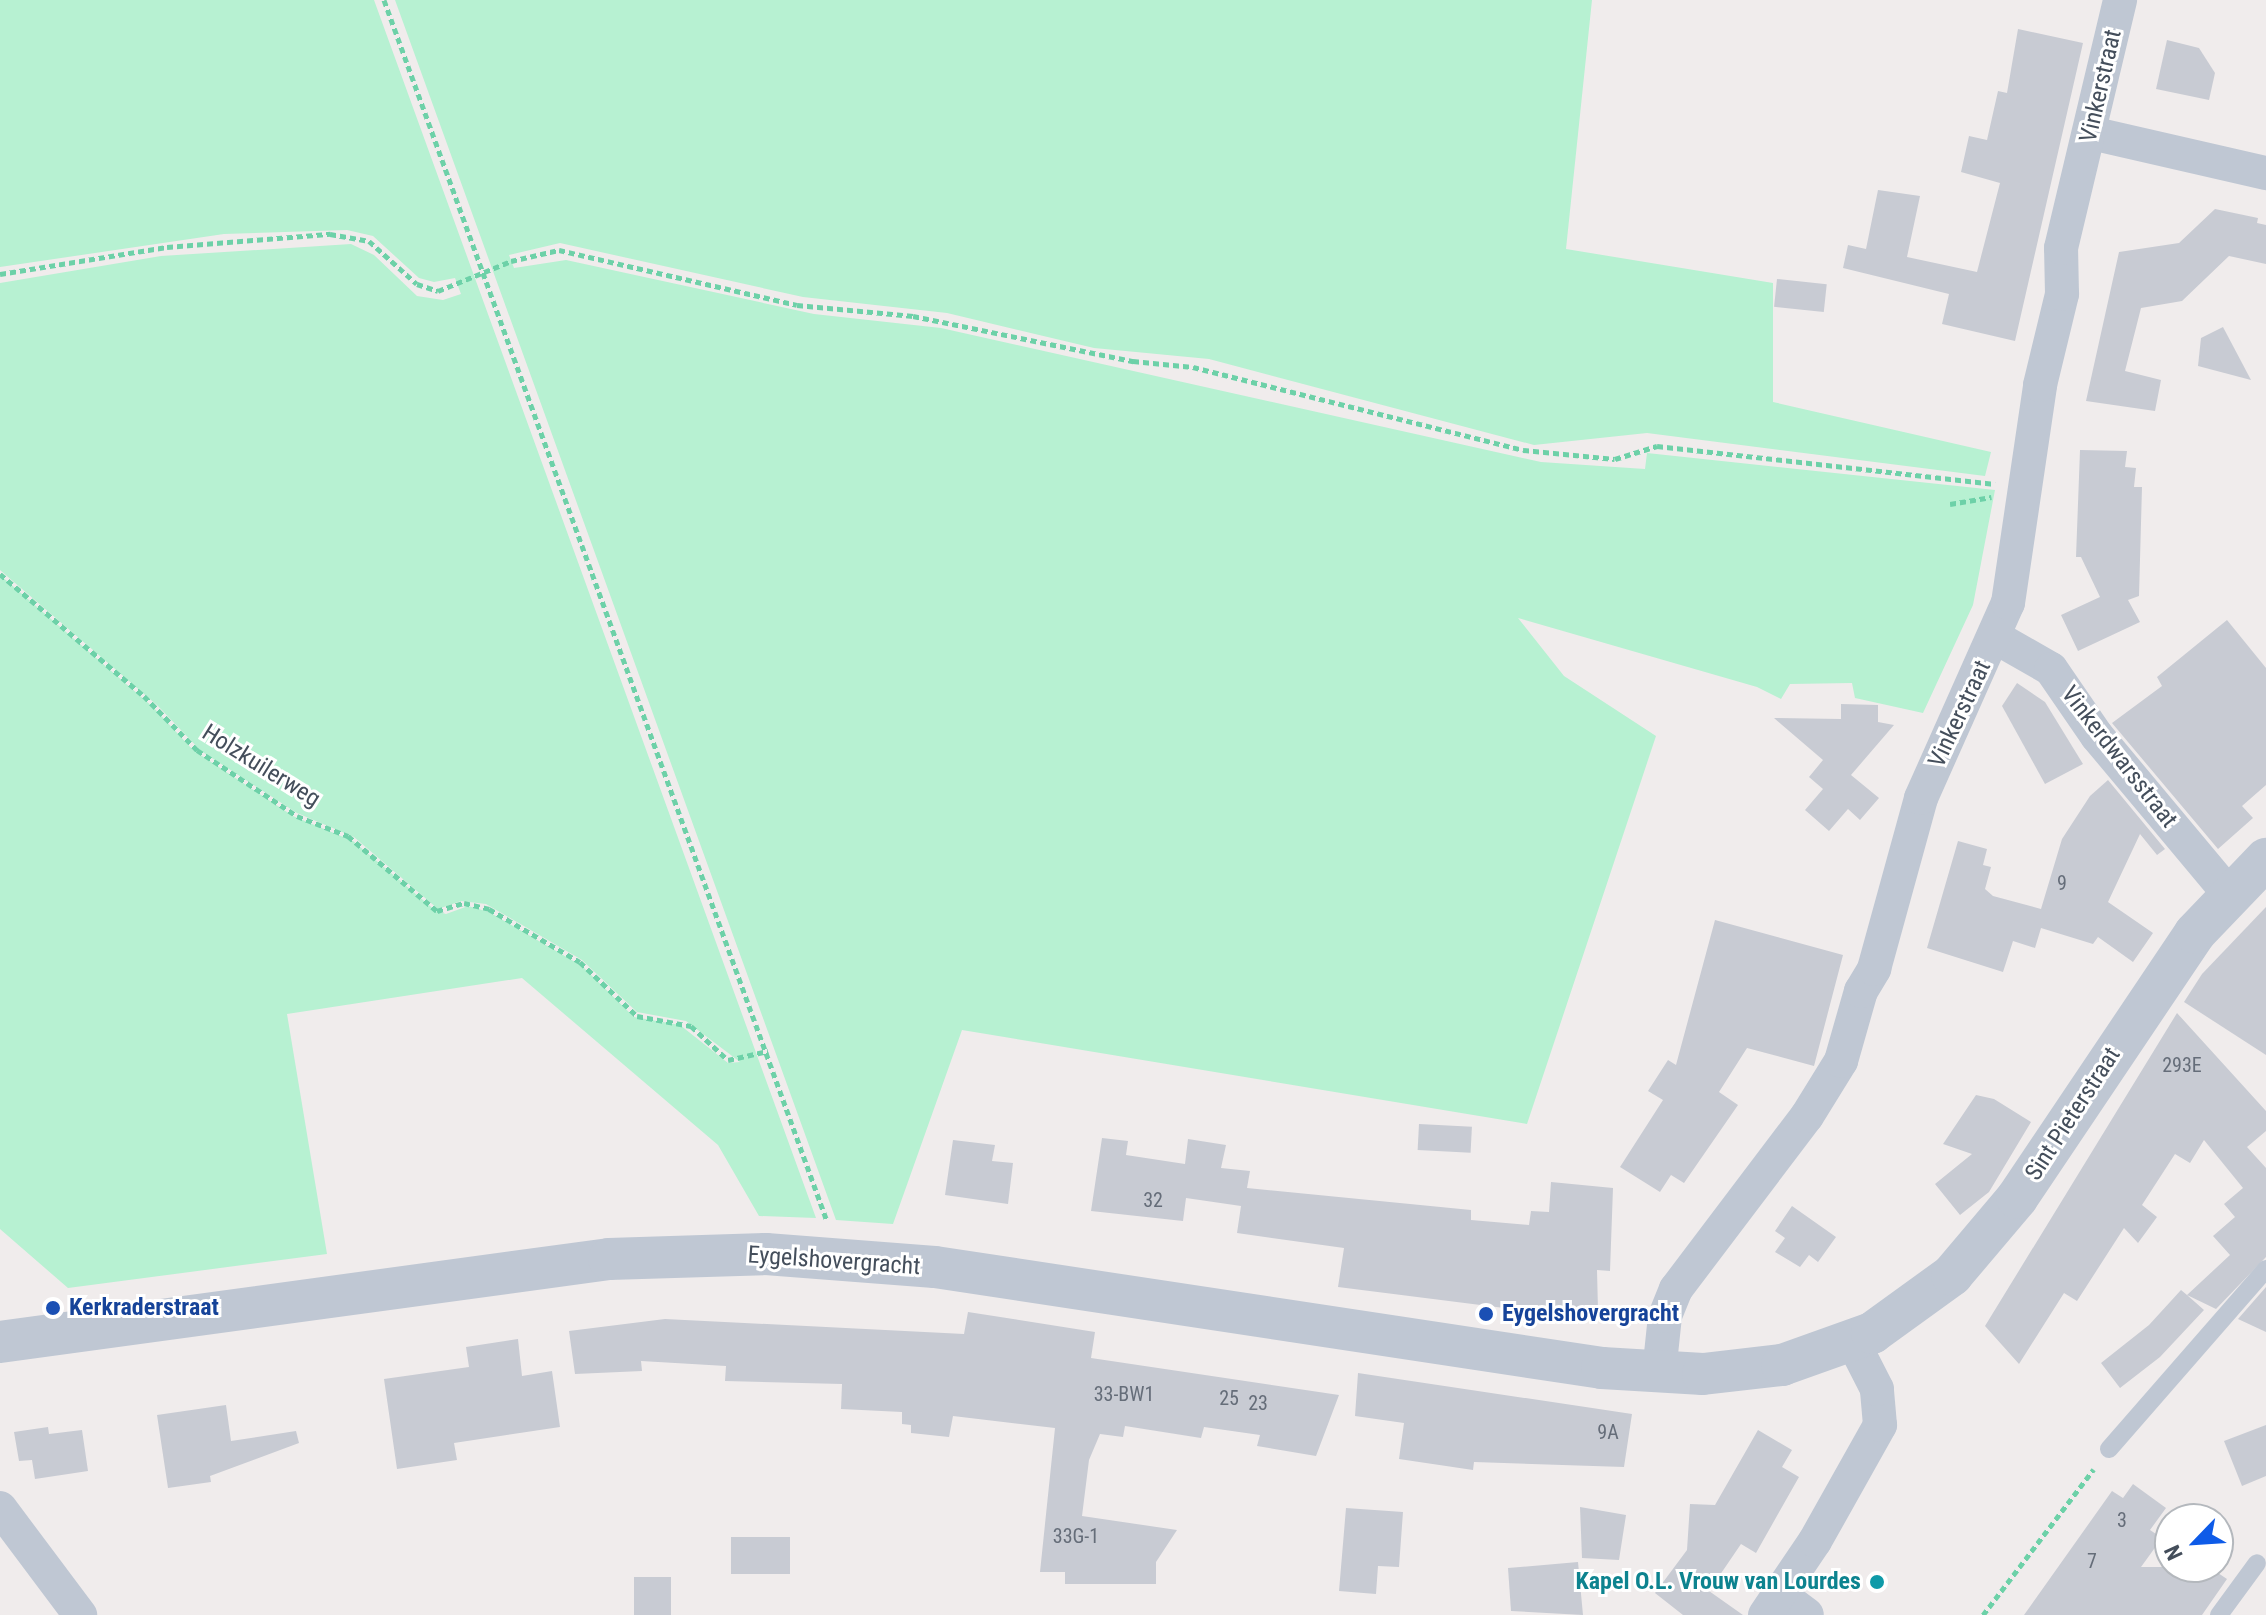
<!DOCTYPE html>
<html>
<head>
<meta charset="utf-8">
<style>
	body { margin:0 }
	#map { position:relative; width:2266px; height:1615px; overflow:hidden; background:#f0ecec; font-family:"Roboto Condensed",sans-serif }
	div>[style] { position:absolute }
	.green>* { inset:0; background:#b7f1d2 }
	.building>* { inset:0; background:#c8cbd3; transform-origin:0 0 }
	.path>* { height:5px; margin-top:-2.5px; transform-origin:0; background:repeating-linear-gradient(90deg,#6dd1a8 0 6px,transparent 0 10px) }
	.service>* { height:18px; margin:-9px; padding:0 9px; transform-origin:9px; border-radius:9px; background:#bfc7d3 }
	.minor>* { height:34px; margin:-17px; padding:0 17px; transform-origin:17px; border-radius:17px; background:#bfc7d3 }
	.tertiary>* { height:42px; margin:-21px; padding:0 21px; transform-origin:21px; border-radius:21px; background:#bfc7d3 }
	.dots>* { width:22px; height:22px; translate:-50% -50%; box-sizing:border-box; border:4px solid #fff; border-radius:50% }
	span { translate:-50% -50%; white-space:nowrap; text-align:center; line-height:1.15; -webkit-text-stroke:6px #fff; paint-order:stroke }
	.number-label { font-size:20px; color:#656d79 }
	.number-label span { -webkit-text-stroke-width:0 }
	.street-label { font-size:24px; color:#444e5b }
	.transit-label { font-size:24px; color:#164399; font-weight:700 }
	.left { translate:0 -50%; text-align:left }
	.culture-label { font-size:24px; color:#0d838f; font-weight:700 }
	.right { translate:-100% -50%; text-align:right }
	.north { position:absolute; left:2154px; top:1503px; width:80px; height:80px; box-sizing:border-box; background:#fff; border:2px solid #b4b8bd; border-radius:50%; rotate:245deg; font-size:22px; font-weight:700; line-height:32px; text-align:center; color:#444e5b }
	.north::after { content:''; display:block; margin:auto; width:28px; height:36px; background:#0e5be8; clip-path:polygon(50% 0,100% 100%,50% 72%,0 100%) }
</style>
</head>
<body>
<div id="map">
	<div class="green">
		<div style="clip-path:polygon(0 0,374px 0,816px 1218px,759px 1216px,718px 1145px,522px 978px,287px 1014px,327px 1254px,68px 1288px,0 1229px,0 575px,153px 707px,193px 750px,293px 816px,353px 841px,436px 911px,446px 914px,468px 906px,489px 912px,582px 966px,634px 1017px,680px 1025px,728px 1063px,740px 1062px,686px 1021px,637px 1012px,582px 960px,486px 904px,461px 901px,438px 909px,354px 837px,297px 813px,201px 751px,158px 706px,0 570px,0 283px,161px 256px,351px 244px,374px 255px,417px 296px,443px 300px,461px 294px,455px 278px,434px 282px,419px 278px,373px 236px,347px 230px,224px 234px,0 267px)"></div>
		<div style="clip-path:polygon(395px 0,1592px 0,1566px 249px,1773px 283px,1773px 402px,1991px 452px,1985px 476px,1647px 433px,1534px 445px,1209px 359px,1094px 348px,947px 313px,803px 297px,560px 243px,509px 255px,514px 268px,566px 260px,814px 314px,941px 328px,1541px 462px,1645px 469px,1647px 453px,1995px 490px,1973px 605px,1923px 713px,1855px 698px,1852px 683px,1790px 684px,1781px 699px,1757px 687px,1518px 618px,1564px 676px,1656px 736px,1527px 1124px,962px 1030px,893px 1224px,836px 1220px)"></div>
	</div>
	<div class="building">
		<div style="clip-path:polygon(2018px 29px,2083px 43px,2015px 341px,1942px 324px,1949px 294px,1843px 268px,1848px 245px,1866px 249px,1878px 190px,1920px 196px,1907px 257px,1977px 272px,2000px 183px,1961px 172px,1969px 136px,1987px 140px,1998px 91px,2007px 93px)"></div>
		<div style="clip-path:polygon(2167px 40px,2199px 48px,2215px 73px,2209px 100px,2156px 89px)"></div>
		<div style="clip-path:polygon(2215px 209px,2258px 218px,2257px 223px,2266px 225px,2266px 264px,2229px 256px,2182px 301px,2141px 308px,2125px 371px,2161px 380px,2155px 411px,2086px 401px,2119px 252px,2179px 243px)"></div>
		<div style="left:1777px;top:279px;width:50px;height:28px;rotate:6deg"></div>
		<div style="clip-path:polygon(2223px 327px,2251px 380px,2198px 366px,2201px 338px)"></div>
		<div style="clip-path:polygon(2080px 450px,2127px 451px,2125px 467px,2136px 468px,2134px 487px,2142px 487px,2139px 596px,2128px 600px,2140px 622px,2078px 651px,2061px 615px,2100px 597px,2081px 557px,2076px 557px)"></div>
		<div style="clip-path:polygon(2227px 620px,2266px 668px,2266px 785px,2242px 806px,2253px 818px,2218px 849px,2112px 723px,2162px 686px,2157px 677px)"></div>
		<div style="clip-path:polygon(2017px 683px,2045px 702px,2083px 764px,2045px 784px,2002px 706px)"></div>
		<div style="clip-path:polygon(1841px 704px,1878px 705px,1878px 722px,1894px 725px,1851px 775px,1879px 798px,1860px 820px,1848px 809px,1829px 831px,1805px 810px,1823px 789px,1809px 777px,1823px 760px,1774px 718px,1841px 719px)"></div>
		<div style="clip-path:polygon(2108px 780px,2165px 849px,2157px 855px,2140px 834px,2108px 902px,2153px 933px,2133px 962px,2098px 937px,2093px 944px,2041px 928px,2035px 948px,2013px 941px,2003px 972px,1927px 948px,1958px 841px,1987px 849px,1983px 865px,1991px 867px,1985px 889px,1993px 896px,2041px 909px,2062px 839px,2090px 796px)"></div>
		<div style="clip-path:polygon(2266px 907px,2266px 1055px,2184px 1002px,2202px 974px)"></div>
		<div style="clip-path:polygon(1715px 920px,1843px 955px,1814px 1066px,1747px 1048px,1719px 1092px,1738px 1105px,1684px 1183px,1671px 1175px,1660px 1192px,1620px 1167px,1663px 1100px,1648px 1091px,1668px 1060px,1676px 1065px)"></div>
		<div style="clip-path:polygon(2177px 1013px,2266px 1111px,2266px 1131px,2247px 1147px,2266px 1168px,2266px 1257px,2216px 1309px,2187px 1295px,2204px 1310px,2160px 1357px,2120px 1388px,2101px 1363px,2149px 1325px,2181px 1290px,2187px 1295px,2230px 1255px,2213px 1236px,2235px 1217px,2224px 1204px,2243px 1188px,2204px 1140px,2190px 1163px,2175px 1154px,2142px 1205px,2157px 1217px,2138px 1243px,2124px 1228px,2077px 1301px,2064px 1293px,2019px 1364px,1985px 1326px)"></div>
		<div style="clip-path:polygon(1976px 1095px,1994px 1099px,2031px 1122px,1989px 1192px,1960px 1215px,1935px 1184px,1972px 1154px,1943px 1144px)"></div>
		<div style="left:1419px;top:1124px;width:53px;height:26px;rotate:3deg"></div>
		<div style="clip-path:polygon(1102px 1138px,1128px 1141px,1126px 1155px,1185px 1164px,1188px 1139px,1226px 1145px,1221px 1168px,1250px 1171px,1247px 1188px,1471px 1210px,1471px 1220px,1529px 1225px,1531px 1211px,1549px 1212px,1551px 1182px,1613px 1188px,1610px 1271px,1597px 1270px,1598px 1310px,1536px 1312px,1338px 1287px,1344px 1248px,1237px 1233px,1241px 1206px,1186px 1198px,1183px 1221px,1091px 1211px)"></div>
		<div style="clip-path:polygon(953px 1140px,995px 1145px,992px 1161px,1013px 1163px,1008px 1204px,945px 1195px)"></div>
		<div style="clip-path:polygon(1792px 1206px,1836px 1237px,1818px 1262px,1809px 1255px,1800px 1267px,1775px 1252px,1785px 1238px,1775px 1231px)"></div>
		<div style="clip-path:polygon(2266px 1287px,2266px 1332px,2238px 1319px)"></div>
		<div style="clip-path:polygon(968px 1312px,1095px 1332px,1091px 1358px,1339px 1395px,1316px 1456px,1257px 1446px,1260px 1435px,1204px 1427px,1201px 1438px,1125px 1426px,1123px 1437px,1100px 1434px,1089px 1460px,1082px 1516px,1177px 1530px,1156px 1562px,1156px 1584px,1065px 1584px,1065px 1572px,1040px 1572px,1055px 1428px,953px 1416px,949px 1437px,911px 1433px,911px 1425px,902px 1424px,902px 1412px,841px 1409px,842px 1384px,725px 1381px,726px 1366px,641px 1361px,642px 1371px,575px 1374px,569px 1331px,665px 1319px,964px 1334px)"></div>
		<div style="clip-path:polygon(518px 1339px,522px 1376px,552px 1371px,560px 1427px,454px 1443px,457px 1460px,397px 1469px,384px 1379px,469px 1367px,466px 1347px)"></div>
		<div style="clip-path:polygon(1358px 1373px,1632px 1414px,1624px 1467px,1474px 1462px,1473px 1470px,1399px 1459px,1404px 1423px,1355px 1416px)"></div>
		<div style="clip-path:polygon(226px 1405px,231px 1441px,296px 1431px,299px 1443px,210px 1476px,211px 1482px,168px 1488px,157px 1415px)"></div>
		<div style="clip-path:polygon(2266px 1425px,2266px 1476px,2242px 1486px,2224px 1441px)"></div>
		<div style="clip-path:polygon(48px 1427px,49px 1434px,82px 1430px,88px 1471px,35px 1479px,32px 1460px,19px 1461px,14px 1432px)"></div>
		<div style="clip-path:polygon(1758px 1430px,1792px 1450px,1782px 1467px,1799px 1477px,1756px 1553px,1741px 1544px,1709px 1591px,1743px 1615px,1683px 1615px,1655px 1593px,1687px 1550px,1690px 1504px,1715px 1505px)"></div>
		<div style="clip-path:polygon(2133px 1484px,2166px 1508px,2150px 1530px,2162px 1538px,2141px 1567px,2209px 1567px,2227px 1579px,2202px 1615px,2024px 1615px,2112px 1491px,2123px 1498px)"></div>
		<div style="clip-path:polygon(1580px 1507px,1626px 1515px,1619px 1560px,1582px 1558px)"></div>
		<div style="clip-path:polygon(1346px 1508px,1403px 1512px,1399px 1567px,1378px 1566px,1376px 1594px,1339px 1591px)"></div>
		<div style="left:731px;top:1537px;width:59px;height:37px"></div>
		<div style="clip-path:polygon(1578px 1562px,1583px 1615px,1511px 1611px,1508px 1568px)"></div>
		<div style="left:634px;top:1577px;width:37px;height:38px"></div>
	</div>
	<div class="path">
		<div style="left:384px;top:0;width:1299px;rotate:70.06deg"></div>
		<div style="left:0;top:274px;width:169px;rotate:-9.2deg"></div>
		<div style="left:167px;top:247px;width:164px;rotate:-4.6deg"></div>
		<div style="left:330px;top:234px;width:40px;rotate:10deg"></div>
		<div style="left:369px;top:241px;width:64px;rotate:41.9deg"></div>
		<div style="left:417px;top:284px;width:22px;rotate:18deg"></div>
		<div style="left:438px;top:291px;width:79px;rotate:-22.3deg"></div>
		<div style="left:511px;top:261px;width:49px;rotate:-12.9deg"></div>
		<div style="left:559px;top:250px;width:244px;rotate:13deg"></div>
		<div style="left:797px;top:305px;width:117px;rotate:5.4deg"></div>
		<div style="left:913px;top:316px;width:225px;rotate:11.6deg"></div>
		<div style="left:1133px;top:361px;width:60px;rotate:5.7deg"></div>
		<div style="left:1193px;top:367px;width:340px;rotate:14.1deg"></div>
		<div style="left:1523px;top:450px;width:92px;rotate:5.6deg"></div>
		<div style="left:1615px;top:459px;width:44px;rotate:-17.2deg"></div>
		<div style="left:1657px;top:446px;width:340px;rotate:6.4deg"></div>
		<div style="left:1950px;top:504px;width:42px;rotate:-9.7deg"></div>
		<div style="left:0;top:574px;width:189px;rotate:40.3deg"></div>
		<div style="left:144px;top:696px;width:76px;rotate:45.5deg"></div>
		<div style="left:197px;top:750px;width:120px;rotate:33.4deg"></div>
		<div style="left:297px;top:816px;width:55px;rotate:21.4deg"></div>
		<div style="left:348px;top:836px;width:116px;rotate:40.1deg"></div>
		<div style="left:437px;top:911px;width:28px;rotate:-17deg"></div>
		<div style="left:464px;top:903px;width:26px;rotate:13deg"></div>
		<div style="left:489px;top:909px;width:105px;rotate:30.2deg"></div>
		<div style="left:580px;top:962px;width:79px;rotate:43.5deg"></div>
		<div style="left:637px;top:1016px;width:55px;rotate:10.5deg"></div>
		<div style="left:691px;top:1026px;width:50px;rotate:42.6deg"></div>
		<div style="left:728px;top:1060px;width:41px;rotate:-12.7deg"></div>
		<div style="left:1983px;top:1615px;width:183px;rotate:-52.8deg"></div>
	</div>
	<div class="service">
		<div style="left:2109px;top:1449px;width:239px;rotate:-48.9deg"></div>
		<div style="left:2219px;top:1615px;width:64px;rotate:-53.8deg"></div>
	</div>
	<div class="minor">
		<div style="left:2091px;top:133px;width:180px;rotate:12.9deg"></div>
		<div style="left:1995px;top:637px;width:64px;rotate:29.7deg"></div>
		<div style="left:2051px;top:669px;width:81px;rotate:55.5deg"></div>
		<div style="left:2097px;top:736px;width:206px;rotate:50.1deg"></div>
		<div style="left:1659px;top:1373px;width:57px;rotate:-84deg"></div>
		<div style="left:1665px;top:1316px;width:29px;rotate:-68deg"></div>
		<div style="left:1676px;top:1289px;width:217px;rotate:-52.9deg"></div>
		<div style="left:1807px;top:1116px;width:65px;rotate:-58.3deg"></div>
		<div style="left:1841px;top:1061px;width:73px;rotate:-74.1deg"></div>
		<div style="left:1861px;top:991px;width:26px;rotate:-59deg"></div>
		<div style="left:1874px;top:969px;width:177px;rotate:-74.6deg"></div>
		<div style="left:1921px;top:798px;width:214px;rotate:-66deg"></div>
		<div style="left:2008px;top:603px;width:220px;rotate:-81.6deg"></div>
		<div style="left:2040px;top:385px;width:94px;rotate:-76.4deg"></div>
		<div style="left:2062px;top:294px;width:46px;rotate:-91.2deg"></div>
		<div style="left:2061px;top:248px;width:255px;rotate:-76.6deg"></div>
		<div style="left:0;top:1508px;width:134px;rotate:53.2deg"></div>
		<div style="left:1778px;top:1593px;width:36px;rotate:37deg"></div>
		<div style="left:1765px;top:1615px;width:89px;rotate:-56deg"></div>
		<div style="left:1815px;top:1541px;width:133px;rotate:-60.7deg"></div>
		<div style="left:1880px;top:1425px;width:36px;rotate:-95deg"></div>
		<div style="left:1877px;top:1389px;width:53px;rotate:-117.1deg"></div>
	</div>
	<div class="tertiary">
		<div style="left:0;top:1342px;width:615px;rotate:-7.76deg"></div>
		<div style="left:609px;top:1259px;width:157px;rotate:-1.8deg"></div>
		<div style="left:766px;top:1254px;width:169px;rotate:4.4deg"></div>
		<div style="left:935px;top:1267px;width:675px;rotate:8.61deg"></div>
		<div style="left:1602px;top:1368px;width:101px;rotate:3.4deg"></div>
		<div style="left:1703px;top:1374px;width:80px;rotate:-6.5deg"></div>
		<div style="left:1782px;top:1365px;width:96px;rotate:-19.6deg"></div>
		<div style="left:1872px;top:1333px;width:99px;rotate:-35.9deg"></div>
		<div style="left:1952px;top:1275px;width:101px;rotate:-49.8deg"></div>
		<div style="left:2017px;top:1198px;width:319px;rotate:-56.1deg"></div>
		<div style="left:2195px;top:933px;width:103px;rotate:-46.2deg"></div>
	</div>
	<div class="dots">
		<div style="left:53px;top:1308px;background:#1a4fb4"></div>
		<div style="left:1486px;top:1314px;background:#1a4fb4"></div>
		<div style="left:1877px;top:1582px;background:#0f9aa8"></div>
	</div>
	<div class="number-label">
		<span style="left:2062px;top:883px">9</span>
		<span style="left:2182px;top:1065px">293E</span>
		<span style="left:1153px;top:1200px">32</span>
		<span style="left:1124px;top:1394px">33-BW1</span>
		<span style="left:1229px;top:1398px">25</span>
		<span style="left:1258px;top:1403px">23</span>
		<span style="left:1608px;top:1432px">9A</span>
		<span style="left:2122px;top:1520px">3</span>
		<span style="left:1076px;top:1536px">33G-1</span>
		<span style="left:2092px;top:1561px">7</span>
	</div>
	<div class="street-label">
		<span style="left:2101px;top:86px;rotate:-77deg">Vinkerstraat</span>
		<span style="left:1960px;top:714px;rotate:-65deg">Vinkerstraat</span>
		<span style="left:2119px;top:757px;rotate:52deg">Vinkerdwarsstraat</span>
		<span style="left:261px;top:766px;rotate:32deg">Holzkuilerweg</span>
		<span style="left:2073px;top:1114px;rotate:-57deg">Sint Pieterstraat</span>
		<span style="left:834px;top:1261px;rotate:4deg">Eygelshovergracht</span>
	</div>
	<div class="transit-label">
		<span class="left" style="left:69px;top:1308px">Kerkraderstraat</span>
		<span class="left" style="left:1502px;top:1314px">Eygelshovergracht</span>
	</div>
	<div class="culture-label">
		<span class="right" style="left:1861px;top:1582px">Kapel O.L. Vrouw van Lourdes</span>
	</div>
	<div class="north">N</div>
</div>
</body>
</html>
